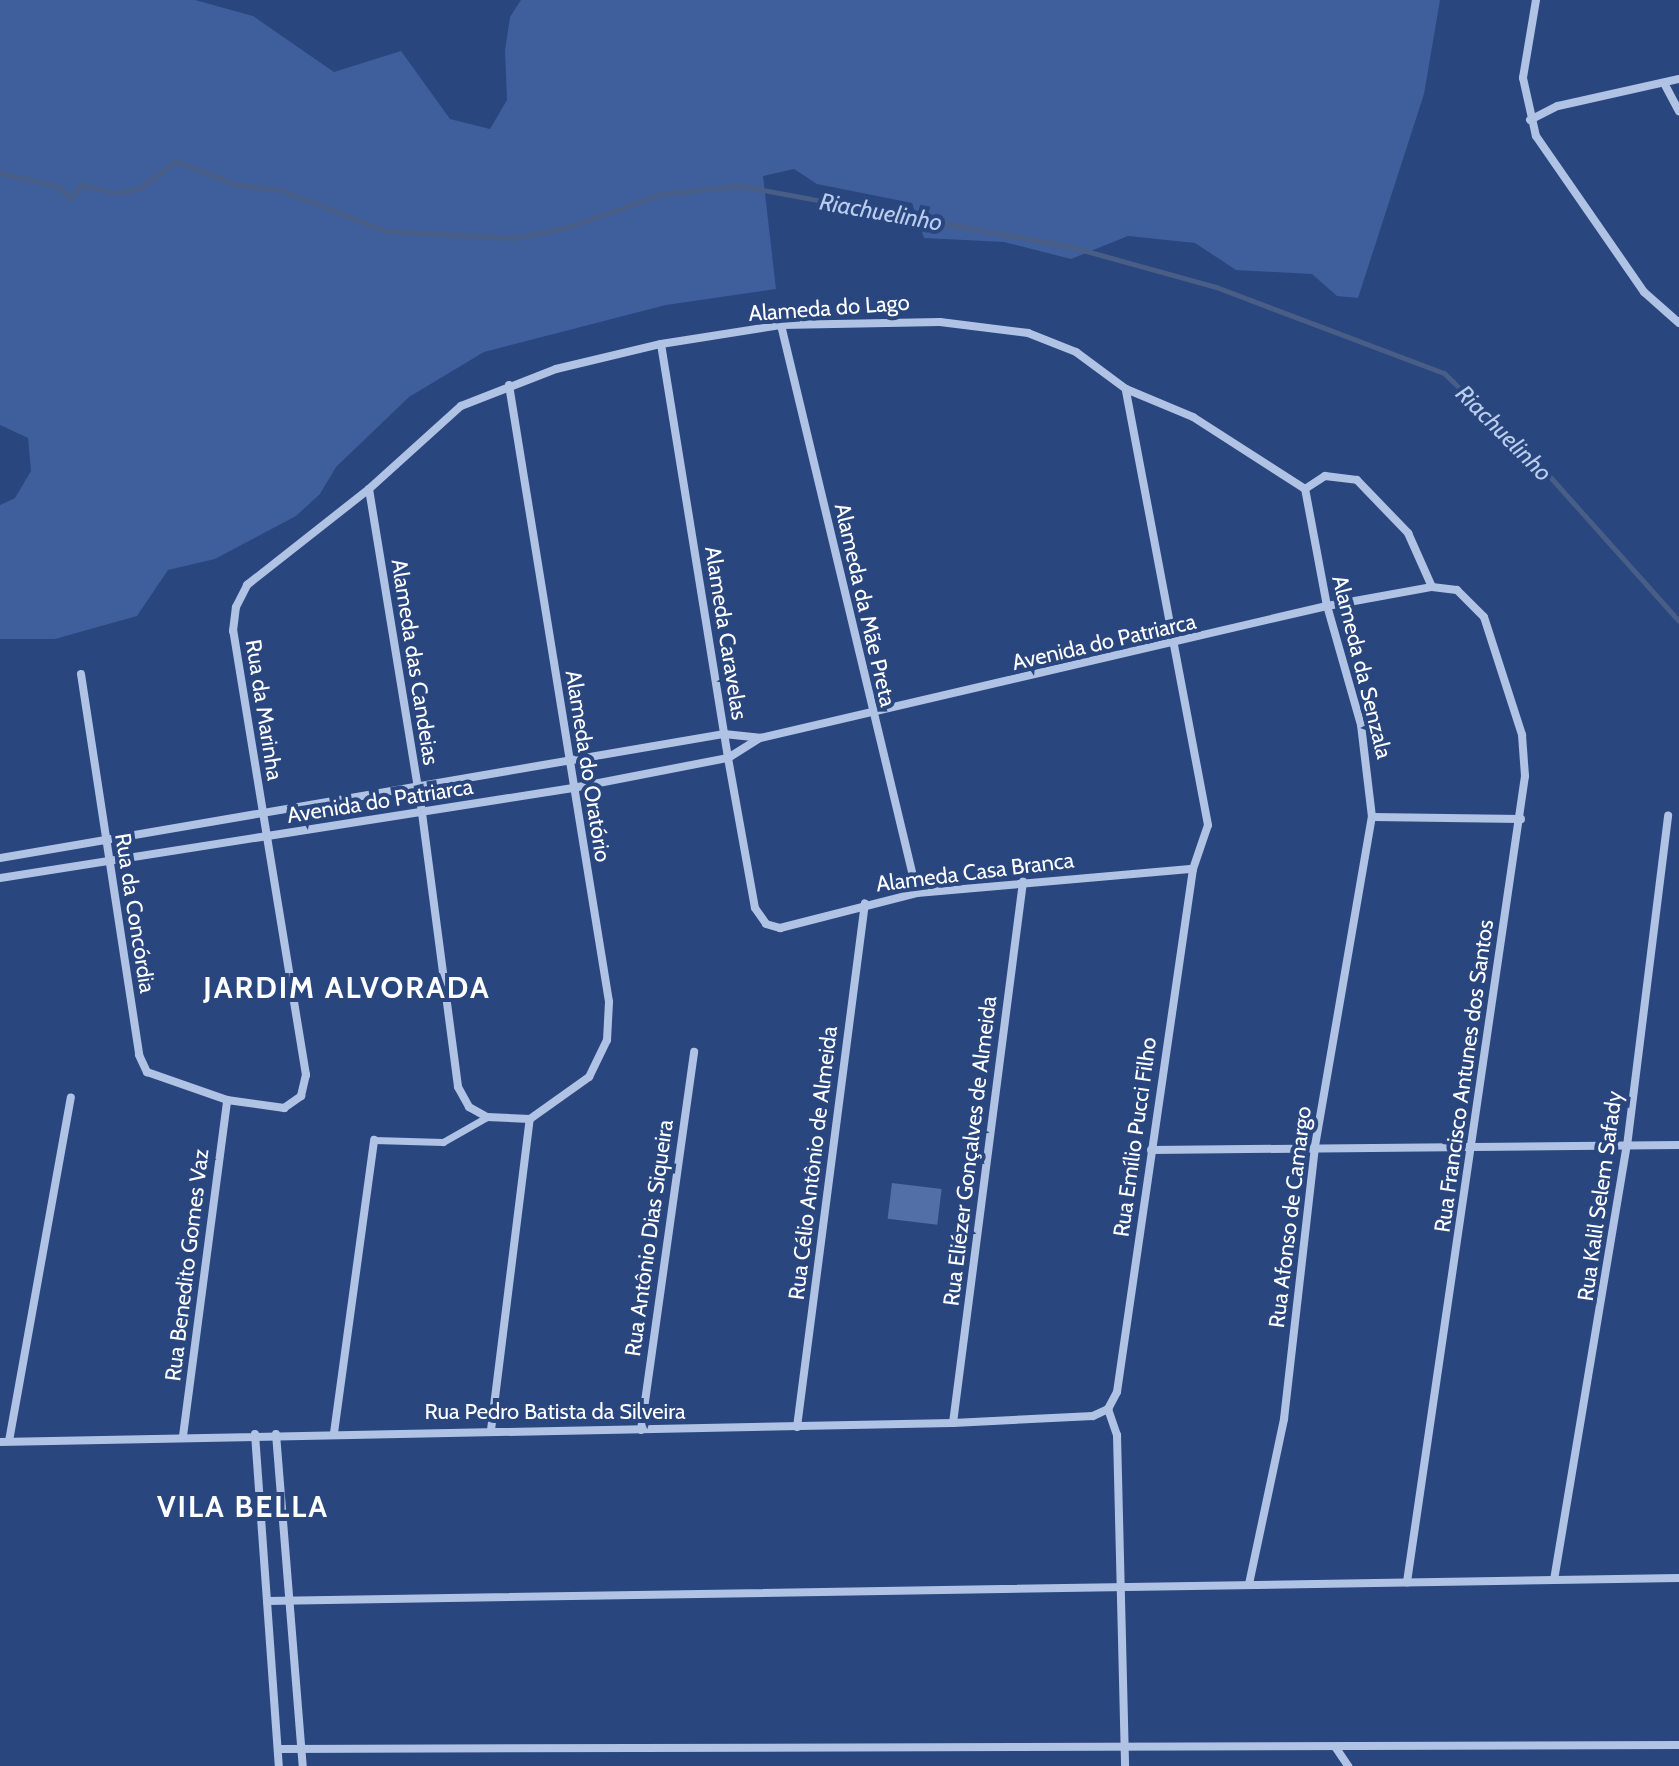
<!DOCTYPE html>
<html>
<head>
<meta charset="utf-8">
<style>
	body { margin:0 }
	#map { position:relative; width:1679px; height:1766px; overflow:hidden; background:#29467f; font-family:Cabin,sans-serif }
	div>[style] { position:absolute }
	.green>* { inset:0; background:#3e5e9c }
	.stream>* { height:5px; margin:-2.5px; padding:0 2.5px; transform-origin:2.5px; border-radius:2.5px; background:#495e87 }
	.building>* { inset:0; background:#526fa8; transform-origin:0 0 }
	.pedestrian>* { height:7px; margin:-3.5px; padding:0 3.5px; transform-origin:3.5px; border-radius:3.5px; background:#b0c3e5 }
	.minor>* { height:8px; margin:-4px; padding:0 4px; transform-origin:4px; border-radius:4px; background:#b0c3e5 }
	span { translate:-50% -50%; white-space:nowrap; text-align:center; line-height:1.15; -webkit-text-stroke:8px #29467f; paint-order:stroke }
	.street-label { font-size:22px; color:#fff }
	.water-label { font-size:24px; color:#bbcded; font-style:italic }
	.district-label { font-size:30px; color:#fff; font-weight:700; letter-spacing:2px }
</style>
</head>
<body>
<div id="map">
	<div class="green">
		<div style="clip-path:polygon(0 0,195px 0,253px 16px,334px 72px,401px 51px,450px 119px,490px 129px,507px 100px,505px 50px,510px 17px,521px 0,1440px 0,1424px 94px,1358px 298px,1337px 296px,1312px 274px,1236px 270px,1195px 243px,1128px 236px,1071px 259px,1004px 242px,924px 238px,912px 203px,817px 184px,794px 169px,763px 176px,776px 289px,666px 305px,484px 352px,409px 397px,336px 467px,320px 494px,296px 516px,215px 559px,168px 570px,137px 616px,55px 639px,0 639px,0 505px,15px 498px,31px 471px,28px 438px,0 425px)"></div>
	</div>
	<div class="stream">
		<div style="left:0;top:173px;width:57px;rotate:13.1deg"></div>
		<div style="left:56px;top:186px;width:19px;rotate:39deg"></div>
		<div style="left:71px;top:198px;width:16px;rotate:-52deg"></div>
		<div style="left:81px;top:185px;width:36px;rotate:13deg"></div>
		<div style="left:116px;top:193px;width:23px;rotate:-10deg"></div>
		<div style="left:139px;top:189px;width:46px;rotate:-37.1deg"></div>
		<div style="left:176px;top:161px;width:66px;rotate:21.5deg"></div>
		<div style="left:237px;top:185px;width:44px;rotate:6.5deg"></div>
		<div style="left:281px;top:190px;width:112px;rotate:21.5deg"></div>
		<div style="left:385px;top:231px;width:129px;rotate:3.1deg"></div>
		<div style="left:514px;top:238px;width:55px;rotate:-11.5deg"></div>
		<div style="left:568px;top:227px;width:100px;rotate:-19.3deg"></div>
		<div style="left:662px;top:194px;width:79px;rotate:-5.8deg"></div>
		<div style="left:741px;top:186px;width:332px;rotate:10.4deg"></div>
		<div style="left:1068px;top:246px;width:154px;rotate:15.5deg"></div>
		<div style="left:1216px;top:287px;width:244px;rotate:20.7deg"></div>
		<div style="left:1444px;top:373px;width:138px;rotate:44.1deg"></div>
		<div style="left:1543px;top:469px;width:204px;rotate:48.2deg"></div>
	</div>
	<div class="building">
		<div style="left:892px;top:1183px;width:50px;height:36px;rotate:7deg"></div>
	</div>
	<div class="pedestrian">
		<div style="left:374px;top:1140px;width:69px;rotate:1.7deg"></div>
		<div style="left:443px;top:1142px;width:51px;rotate:-29.6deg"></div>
	</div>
	<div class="minor">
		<div style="left:1536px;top:0;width:79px;rotate:99.5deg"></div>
		<div style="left:1523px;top:78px;width:59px;rotate:77.4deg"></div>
		<div style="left:1536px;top:136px;width:190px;rotate:55.3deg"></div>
		<div style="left:1644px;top:292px;width:47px;rotate:41.5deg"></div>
		<div style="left:1664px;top:83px;width:32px;rotate:62deg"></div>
		<div style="left:1530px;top:120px;width:31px;rotate:-27deg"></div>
		<div style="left:1558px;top:106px;width:124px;rotate:-12.6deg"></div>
		<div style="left:781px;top:325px;width:584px;rotate:76.53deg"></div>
		<div style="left:661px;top:344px;width:419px;rotate:80.8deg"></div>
		<div style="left:728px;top:758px;width:152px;rotate:79.8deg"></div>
		<div style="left:755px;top:908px;width:19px;rotate:55deg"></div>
		<div style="left:766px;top:924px;width:15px;rotate:16deg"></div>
		<div style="left:780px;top:928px;width:141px;rotate:-14.3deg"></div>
		<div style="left:917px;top:893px;width:277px;rotate:-5deg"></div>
		<div style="left:509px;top:385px;width:625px;rotate:80.79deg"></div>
		<div style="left:609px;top:1002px;width:38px;rotate:93deg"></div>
		<div style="left:607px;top:1040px;width:41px;rotate:115.9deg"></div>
		<div style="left:589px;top:1077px;width:72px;rotate:144.6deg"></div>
		<div style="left:369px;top:489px;width:328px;rotate:80.7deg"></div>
		<div style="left:422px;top:813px;width:276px;rotate:82.5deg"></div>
		<div style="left:458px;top:1087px;width:23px;rotate:61deg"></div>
		<div style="left:469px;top:1107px;width:21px;rotate:29deg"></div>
		<div style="left:487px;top:1117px;width:43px;rotate:2.7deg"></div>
		<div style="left:1305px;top:489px;width:24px;rotate:-33deg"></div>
		<div style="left:1325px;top:476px;width:32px;rotate:7deg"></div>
		<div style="left:1357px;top:480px;width:74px;rotate:46.1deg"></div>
		<div style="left:1408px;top:533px;width:59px;rotate:66deg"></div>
		<div style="left:81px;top:674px;width:385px;rotate:81.3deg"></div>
		<div style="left:139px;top:1055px;width:19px;rotate:65deg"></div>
		<div style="left:147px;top:1072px;width:85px;rotate:19.3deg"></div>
		<div style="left:227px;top:1100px;width:58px;rotate:8deg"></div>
		<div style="left:284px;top:1108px;width:21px;rotate:-35deg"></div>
		<div style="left:301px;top:1096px;width:22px;rotate:-77deg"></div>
		<div style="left:306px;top:1075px;width:450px;rotate:-99.3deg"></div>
		<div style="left:233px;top:631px;width:24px;rotate:-83deg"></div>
		<div style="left:236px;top:607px;width:25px;rotate:-63deg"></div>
		<div style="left:247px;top:585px;width:155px;rotate:-38.2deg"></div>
		<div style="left:369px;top:489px;width:124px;rotate:-42.1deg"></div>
		<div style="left:461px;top:406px;width:102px;rotate:-21.3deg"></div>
		<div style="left:556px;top:369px;width:108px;rotate:-13.4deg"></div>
		<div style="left:661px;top:344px;width:121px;rotate:-9deg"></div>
		<div style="left:781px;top:325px;width:159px;rotate:-1.1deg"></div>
		<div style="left:940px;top:322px;width:89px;rotate:7.1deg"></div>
		<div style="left:1028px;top:333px;width:52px;rotate:21.6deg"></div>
		<div style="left:1076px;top:352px;width:62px;rotate:36.5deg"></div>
		<div style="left:1126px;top:389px;width:73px;rotate:22.7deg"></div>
		<div style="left:1193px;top:417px;width:133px;rotate:32.7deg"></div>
		<div style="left:1372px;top:817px;width:149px;rotate:0.8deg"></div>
		<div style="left:0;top:858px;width:735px;rotate:-9.72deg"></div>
		<div style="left:724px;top:734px;width:36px;rotate:6deg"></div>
		<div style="left:760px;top:738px;width:582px;rotate:-13.11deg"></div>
		<div style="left:1327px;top:606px;width:107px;rotate:-10.3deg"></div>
		<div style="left:1432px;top:587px;width:25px;rotate:7deg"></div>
		<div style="left:1457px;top:590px;width:38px;rotate:45deg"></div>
		<div style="left:1484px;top:617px;width:124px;rotate:72.1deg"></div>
		<div style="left:1522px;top:735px;width:41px;rotate:85.8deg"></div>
		<div style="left:1525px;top:776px;width:815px;rotate:98.33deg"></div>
		<div style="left:0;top:878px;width:580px;rotate:-8.93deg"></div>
		<div style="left:573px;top:788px;width:158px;rotate:-11deg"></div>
		<div style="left:728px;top:758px;width:36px;rotate:-32deg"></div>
		<div style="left:1151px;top:1150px;width:528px;rotate:-0.54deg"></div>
		<div style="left:1108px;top:1409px;width:19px;rotate:-62deg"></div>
		<div style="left:1117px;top:1392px;width:528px;rotate:-81.73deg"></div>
		<div style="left:1193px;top:869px;width:46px;rotate:-71.2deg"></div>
		<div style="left:1208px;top:825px;width:444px;rotate:-100.7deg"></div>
		<div style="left:1108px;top:1409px;width:28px;rotate:71deg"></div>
		<div style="left:1117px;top:1435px;width:331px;rotate:88.6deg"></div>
		<div style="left:953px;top:1423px;width:546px;rotate:-82.63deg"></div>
		<div style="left:797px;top:1427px;width:528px;rotate:-82.61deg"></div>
		<div style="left:491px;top:1430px;width:313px;rotate:-82.9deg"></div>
		<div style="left:641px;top:1430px;width:382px;rotate:-82deg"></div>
		<div style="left:334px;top:1433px;width:296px;rotate:-82.2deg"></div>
		<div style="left:255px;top:1434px;width:333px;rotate:85.9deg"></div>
		<div style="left:276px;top:1434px;width:333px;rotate:85.4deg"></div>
		<div style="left:183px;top:1436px;width:339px;rotate:-82.5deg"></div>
		<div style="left:9px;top:1441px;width:349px;rotate:-79.8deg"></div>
		<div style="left:0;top:1442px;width:953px;rotate:-1.14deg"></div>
		<div style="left:953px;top:1423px;width:140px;rotate:-2.9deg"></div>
		<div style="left:1093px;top:1416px;width:17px;rotate:-25deg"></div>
		<div style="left:1554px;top:1580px;width:440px;rotate:-80.5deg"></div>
		<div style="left:1627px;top:1146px;width:333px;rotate:-82.9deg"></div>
		<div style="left:1249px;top:1584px;width:169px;rotate:-78deg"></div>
		<div style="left:1284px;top:1419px;width:275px;rotate:-83.5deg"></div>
		<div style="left:1315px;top:1146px;width:334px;rotate:-80.2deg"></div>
		<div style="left:1372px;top:817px;width:93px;rotate:-96.8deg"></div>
		<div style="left:1361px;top:725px;width:124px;rotate:-105.9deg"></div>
		<div style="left:1327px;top:606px;width:119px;rotate:-100.6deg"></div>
		<div style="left:267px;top:1601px;width:1412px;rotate:-0.93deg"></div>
		<div style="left:1336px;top:1748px;width:22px;rotate:56deg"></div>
		<div style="left:278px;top:1749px;width:1401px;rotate:-0.16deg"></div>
	</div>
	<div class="street-label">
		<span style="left:829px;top:308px;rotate:-4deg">Alameda do Lago</span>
		<span style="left:865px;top:605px;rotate:77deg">Alameda da Mãe Preta</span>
		<span style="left:726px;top:633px;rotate:81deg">Alameda Caravelas</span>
		<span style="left:1104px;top:642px;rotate:-13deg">Avenida do Patriarca</span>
		<span style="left:415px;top:662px;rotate:81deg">Alameda das Candeias</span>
		<span style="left:1362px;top:667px;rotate:76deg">Alameda da Senzala</span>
		<span style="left:264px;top:710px;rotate:81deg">Rua da Marinha</span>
		<span style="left:588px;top:766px;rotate:81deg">Alameda do Oratório</span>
		<span style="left:380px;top:801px;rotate:-9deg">Avenida do Patriarca</span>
		<span style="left:975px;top:872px;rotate:-7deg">Alameda Casa Branca</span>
		<span style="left:135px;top:913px;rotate:81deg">Rua da Concórdia</span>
		<span style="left:1464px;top:1076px;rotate:-82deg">Rua Francisco Antunes dos Santos</span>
		<span style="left:1135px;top:1137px;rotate:-82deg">Rua Emílio Pucci Filho</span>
		<span style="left:970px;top:1151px;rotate:-83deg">Rua Eliézer Gonçalves de Almeida</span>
		<span style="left:813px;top:1163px;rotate:-83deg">Rua Célio Antônio de Almeida</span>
		<span style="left:1600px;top:1196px;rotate:-82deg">Rua Kalil Selem Safady</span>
		<span style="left:1290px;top:1217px;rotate:-83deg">Rua Afonso de Camargo</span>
		<span style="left:649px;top:1238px;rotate:-82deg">Rua Antônio Dias Siqueira</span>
		<span style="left:187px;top:1265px;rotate:-83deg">Rua Benedito Gomes Vaz</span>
		<span style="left:555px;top:1412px">Rua Pedro Batista da Silveira</span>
	</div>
	<div class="water-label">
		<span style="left:881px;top:212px;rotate:10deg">Riachuelinho</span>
		<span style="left:1504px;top:433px;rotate:45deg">Riachuelinho</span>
	</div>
	<div class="district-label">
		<span style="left:347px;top:988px">JARDIM ALVORADA</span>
		<span style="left:243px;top:1507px">VILA BELLA</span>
	</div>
</div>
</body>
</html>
